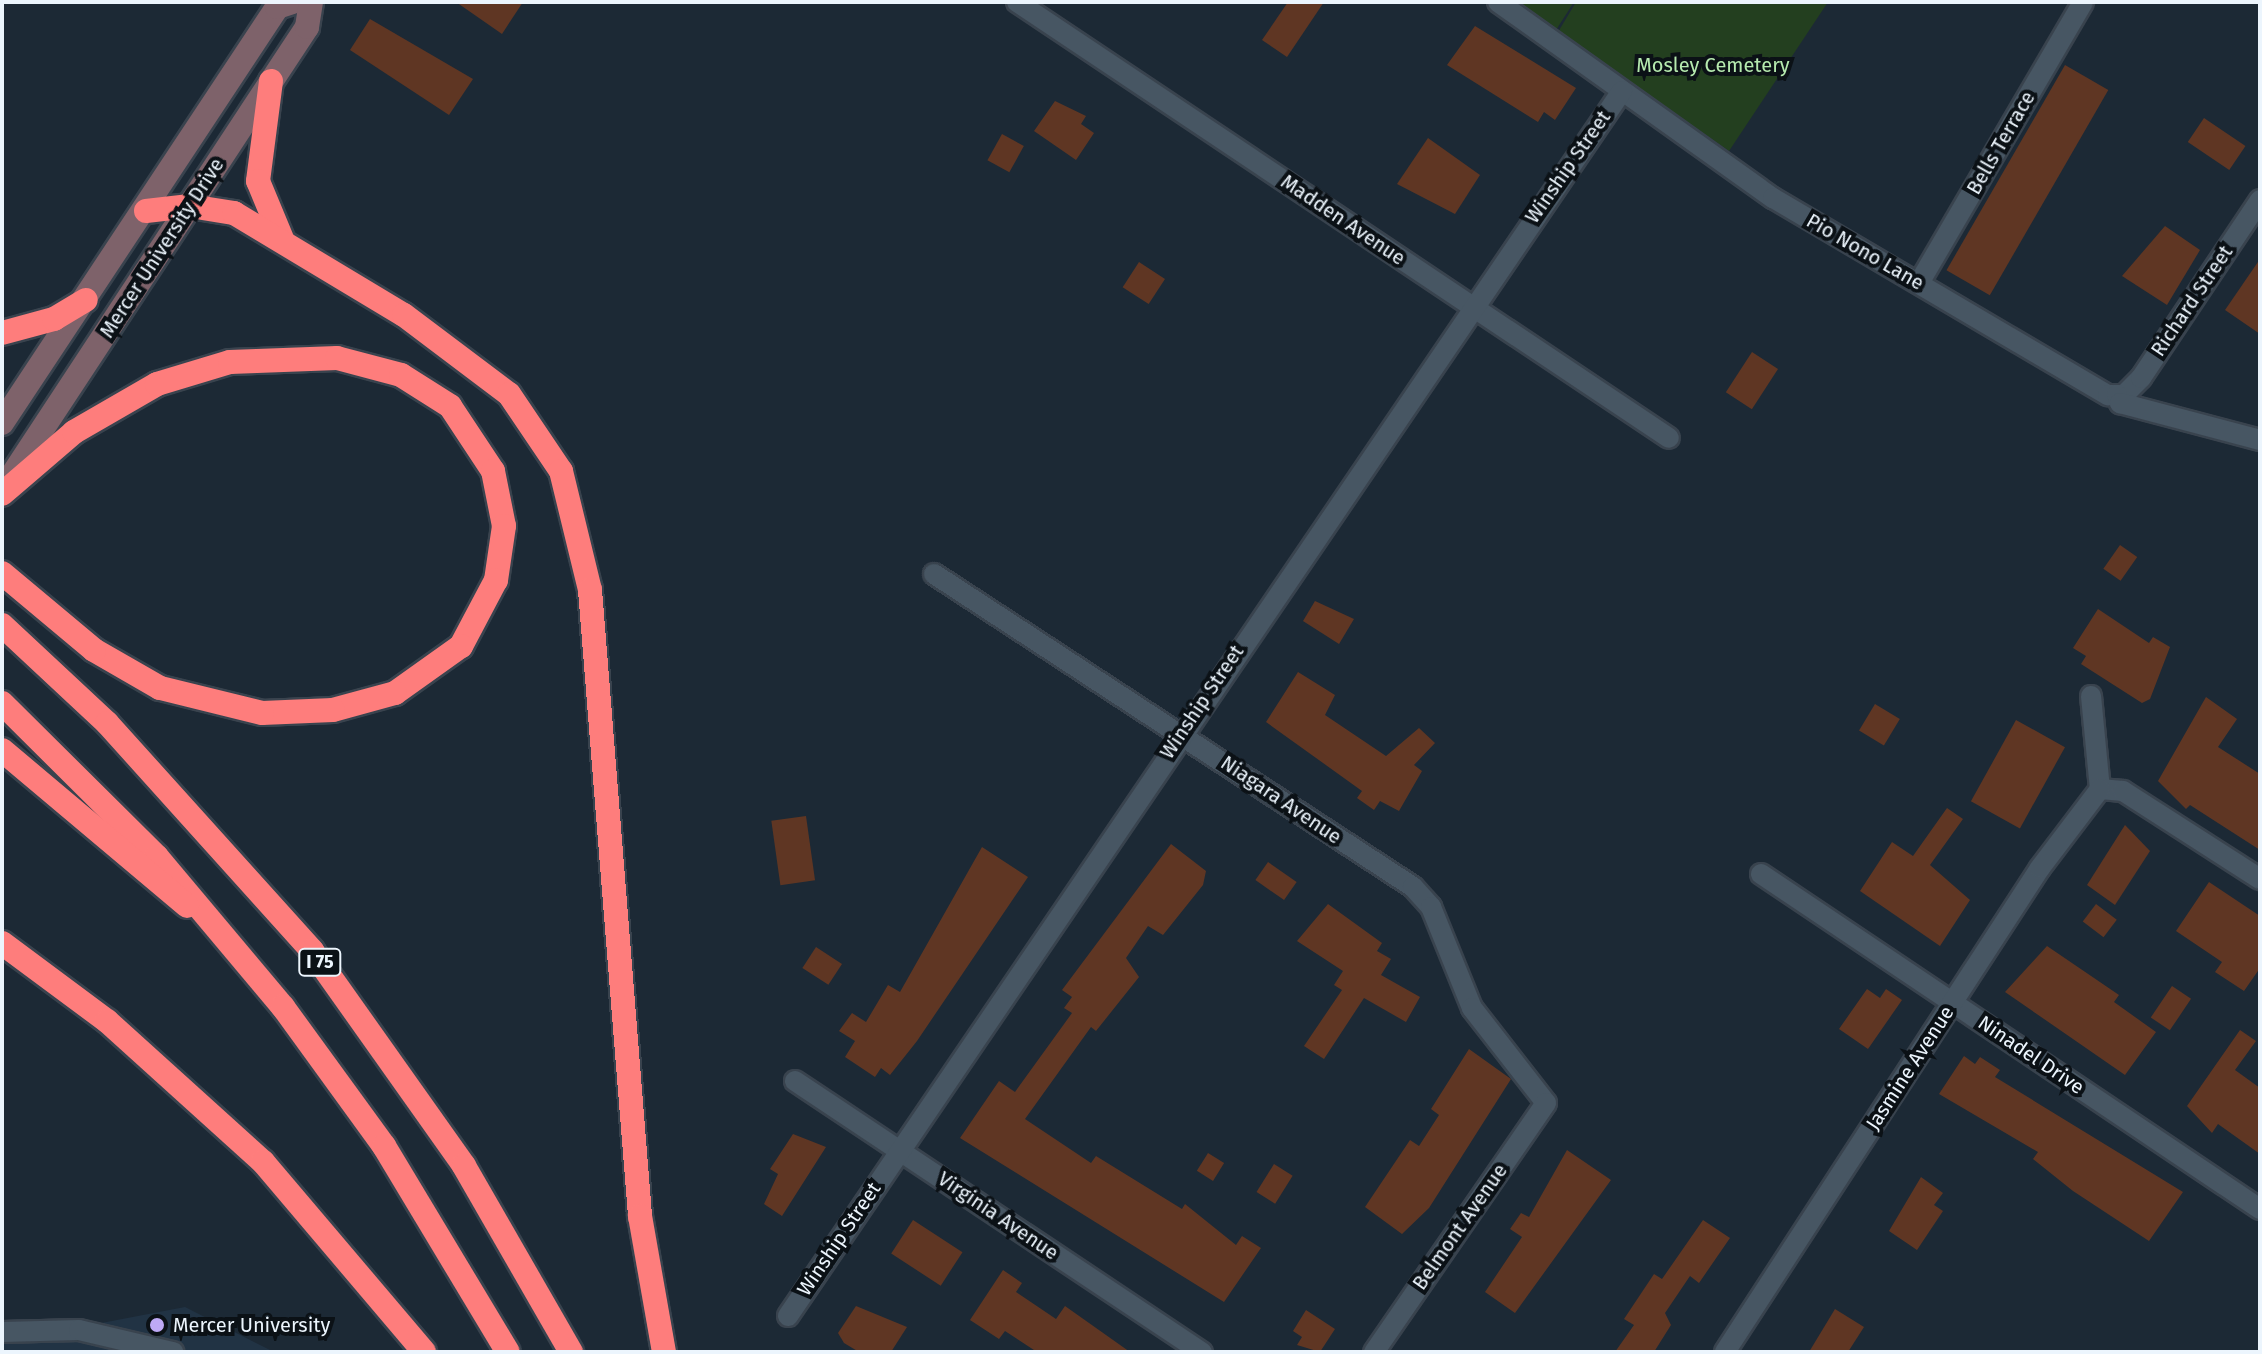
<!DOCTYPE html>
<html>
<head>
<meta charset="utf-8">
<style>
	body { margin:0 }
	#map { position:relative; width:2262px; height:1354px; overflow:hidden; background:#1c2935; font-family:"Fira Sans",sans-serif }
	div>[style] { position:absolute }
	.built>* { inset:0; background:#213344 }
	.green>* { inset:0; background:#233f1f }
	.building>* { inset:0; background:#5f3623; transform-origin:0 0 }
	.roads { filter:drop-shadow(2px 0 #39434e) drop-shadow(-2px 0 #39434e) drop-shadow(0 2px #39434e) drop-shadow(0 -2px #39434e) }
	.street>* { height:20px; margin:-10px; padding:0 10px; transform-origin:10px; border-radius:10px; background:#475663 }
	.secondary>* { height:24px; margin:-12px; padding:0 12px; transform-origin:12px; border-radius:12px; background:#7e626a }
	.highway>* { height:24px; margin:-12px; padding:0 12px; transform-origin:12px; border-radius:12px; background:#fe7d7c }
	.dots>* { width:22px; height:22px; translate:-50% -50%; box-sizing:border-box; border:4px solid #0b1116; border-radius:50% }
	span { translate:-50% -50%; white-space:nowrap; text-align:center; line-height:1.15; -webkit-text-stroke:8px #0b1116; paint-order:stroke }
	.shield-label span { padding:2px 6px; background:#0b1116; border:2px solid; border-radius:6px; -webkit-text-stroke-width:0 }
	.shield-label { font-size:18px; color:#ecf5fd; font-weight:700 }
	.park-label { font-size:20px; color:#b6eaaf }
	.street-label { font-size:20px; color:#ecf5fd }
	.poi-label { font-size:20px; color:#ecf5fd }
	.left { translate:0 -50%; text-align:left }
	.frame { position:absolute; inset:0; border:4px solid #ecf5fd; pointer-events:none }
</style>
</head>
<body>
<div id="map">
	<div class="built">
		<div style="clip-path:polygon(185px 1307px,274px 1352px,2px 1352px,2px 1342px)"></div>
	</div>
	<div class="green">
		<div style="clip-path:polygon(1517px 2px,1574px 2px,1556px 30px)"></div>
		<div style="clip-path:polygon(1576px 2px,1828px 2px,1729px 151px,1558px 32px)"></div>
	</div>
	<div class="building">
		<div style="clip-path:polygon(456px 2px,523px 2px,502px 34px)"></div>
		<div style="clip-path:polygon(1288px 2px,1324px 2px,1287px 57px,1262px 40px)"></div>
		<div style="clip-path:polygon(370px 19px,473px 79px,449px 115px,350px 50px)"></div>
		<div style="clip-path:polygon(1475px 26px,1576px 88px,1555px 120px,1544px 112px,1538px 122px,1447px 65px)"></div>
		<div style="left:2065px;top:65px;width:50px;height:237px;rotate:30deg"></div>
		<div style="clip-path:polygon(1055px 101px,1086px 116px,1081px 124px,1094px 133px,1076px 160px,1034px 131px)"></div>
		<div style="left:2204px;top:118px;width:50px;height:29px;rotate:34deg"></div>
		<div style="left:1002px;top:134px;width:25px;height:30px;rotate:29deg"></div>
		<div style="clip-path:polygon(1428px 138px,1480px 175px,1455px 214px,1397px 184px)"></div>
		<div style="clip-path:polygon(2165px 226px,2200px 250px,2167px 305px,2122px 276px)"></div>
		<div style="clip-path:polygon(2260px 259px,2260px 334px,2225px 310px)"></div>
		<div style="left:1139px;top:262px;width:31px;height:30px;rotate:33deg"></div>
		<div style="left:1752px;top:352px;width:31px;height:48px;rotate:33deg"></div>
		<div style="left:2120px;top:545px;width:21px;height:29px;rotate:35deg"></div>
		<div style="clip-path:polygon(1315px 601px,1354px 619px,1339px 644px,1303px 621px)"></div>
		<div style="clip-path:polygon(2098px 609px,2149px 643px,2153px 637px,2170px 647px,2150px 699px,2142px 703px,2081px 664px,2086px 656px,2073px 648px)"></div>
		<div style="clip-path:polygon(1298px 672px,1335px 695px,1325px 715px,1386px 756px,1419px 728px,1435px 743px,1414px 765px,1422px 771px,1399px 811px,1380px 801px,1374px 810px,1357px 798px,1362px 791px,1266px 722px)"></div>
		<div style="clip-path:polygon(2206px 697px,2237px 719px,2218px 747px,2260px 774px,2260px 850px,2190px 805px,2186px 809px,2158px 781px)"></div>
		<div style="left:1875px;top:704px;width:29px;height:31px;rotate:31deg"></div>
		<div style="left:2016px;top:720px;width:56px;height:93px;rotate:29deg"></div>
		<div style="clip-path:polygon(1947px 808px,1963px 819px,1930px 865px,1970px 900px,1940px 946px,1860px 891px,1892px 842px,1913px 856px)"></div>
		<div style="left:806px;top:816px;width:65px;height:35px;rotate:82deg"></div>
		<div style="clip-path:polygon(2125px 825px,2150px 851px,2115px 905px,2087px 885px)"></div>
		<div style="clip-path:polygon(1171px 844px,1206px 871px,1203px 885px,1163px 935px,1148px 926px,1126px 958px,1139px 977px,1096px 1031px,1091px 1027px,1025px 1119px,1091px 1163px,1096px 1156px,1182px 1209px,1185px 1204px,1236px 1245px,1242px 1236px,1261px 1248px,1224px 1302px,960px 1138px,999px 1081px,1015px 1092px,1072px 1013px,1064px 1008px,1072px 997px,1062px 990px)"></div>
		<div style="clip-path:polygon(982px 847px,1028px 877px,917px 1041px,890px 1075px,881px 1068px,875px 1077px,845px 1057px,855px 1041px,839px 1031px,852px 1013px,866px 1022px,888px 985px,900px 992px)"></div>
		<div style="left:1268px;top:862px;width:35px;height:22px;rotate:35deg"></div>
		<div style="clip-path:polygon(2209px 882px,2260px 916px,2260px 968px,2244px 991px,2215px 972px,2222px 962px,2176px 931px)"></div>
		<div style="clip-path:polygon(1328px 904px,1382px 943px,1377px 951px,1391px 959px,1381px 975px,1420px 997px,1406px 1022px,1364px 998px,1324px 1059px,1304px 1046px,1342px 990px,1334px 985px,1343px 971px,1297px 941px)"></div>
		<div style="left:2096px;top:904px;width:26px;height:22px;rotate:37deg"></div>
		<div style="clip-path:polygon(2047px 946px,2119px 995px,2114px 1002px,2156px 1032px,2125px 1075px,2005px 992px)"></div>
		<div style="left:816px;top:947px;width:31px;height:25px;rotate:33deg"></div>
		<div style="left:2172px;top:986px;width:23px;height:38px;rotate:34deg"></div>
		<div style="clip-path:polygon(1867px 989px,1880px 998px,1886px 989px,1902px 1000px,1868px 1049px,1839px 1029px)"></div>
		<div style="clip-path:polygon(2240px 1030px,2256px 1041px,2235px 1070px,2260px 1088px,2260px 1154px,2218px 1124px,2212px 1133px,2187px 1106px)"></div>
		<div style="clip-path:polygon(1469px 1049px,1511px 1079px,1429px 1208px,1402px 1234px,1365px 1207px,1410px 1140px,1419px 1146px,1439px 1115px,1431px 1109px)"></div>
		<div style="clip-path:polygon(1964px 1056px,1975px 1064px,1980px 1057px,2000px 1070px,1995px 1077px,2183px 1192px,2149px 1241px,2073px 1191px,2033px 1159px,2038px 1152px,1939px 1094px)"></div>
		<div style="clip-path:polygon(793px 1134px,826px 1147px,782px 1216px,764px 1204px,778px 1174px,770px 1169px)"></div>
		<div style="clip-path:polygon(1567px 1150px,1611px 1180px,1515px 1313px,1485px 1292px,1522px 1237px,1510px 1229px,1521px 1213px,1529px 1217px)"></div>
		<div style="left:1208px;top:1153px;width:19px;height:21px;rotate:32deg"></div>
		<div style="left:1274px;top:1164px;width:22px;height:33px;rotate:32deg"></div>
		<div style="clip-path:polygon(1921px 1177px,1943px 1193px,1934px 1205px,1943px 1211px,1917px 1250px,1889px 1231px)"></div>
		<div style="left:913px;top:1220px;width:59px;height:40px;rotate:33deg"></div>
		<div style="clip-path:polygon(1703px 1220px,1730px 1238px,1699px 1283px,1690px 1276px,1665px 1313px,1671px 1325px,1654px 1352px,1615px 1352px,1634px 1325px,1624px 1319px,1654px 1274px,1662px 1279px)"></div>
		<div style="clip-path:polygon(1003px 1270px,1022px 1283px,1016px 1292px,1056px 1319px,1065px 1306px,1130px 1352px,1037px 1352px,1005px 1331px,999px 1339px,970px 1320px)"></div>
		<div style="clip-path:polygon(856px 1306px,907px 1327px,891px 1352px,859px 1352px,844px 1343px,838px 1333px)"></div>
		<div style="clip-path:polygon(1835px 1309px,1864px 1327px,1848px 1352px,1809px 1352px)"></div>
		<div style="clip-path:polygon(1306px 1310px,1335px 1329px,1320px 1352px,1297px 1345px,1302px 1337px,1293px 1331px)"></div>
	</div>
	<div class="roads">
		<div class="street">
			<div style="left:1017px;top:2px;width:784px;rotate:33.77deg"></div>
			<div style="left:1498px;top:2px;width:338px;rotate:35.5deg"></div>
			<div style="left:1773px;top:198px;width:389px;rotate:30.5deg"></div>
			<div style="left:2108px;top:395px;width:16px"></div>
			<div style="left:2124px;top:395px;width:24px;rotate:-45deg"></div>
			<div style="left:2141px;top:378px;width:214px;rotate:-56.2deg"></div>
			<div style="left:1919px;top:283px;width:325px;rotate:-59.7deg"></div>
			<div style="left:2117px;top:395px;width:9px;rotate:69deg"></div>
			<div style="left:2120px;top:403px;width:145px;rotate:14.8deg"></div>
			<div style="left:934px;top:574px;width:572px;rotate:33.16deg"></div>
			<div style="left:1413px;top:887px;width:27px;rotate:48deg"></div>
			<div style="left:1431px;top:907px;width:109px;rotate:67.9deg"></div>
			<div style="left:1472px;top:1008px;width:120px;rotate:52.1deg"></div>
			<div style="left:1546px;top:1103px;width:303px;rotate:124.6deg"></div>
			<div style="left:2091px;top:696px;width:93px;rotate:84.5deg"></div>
			<div style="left:2100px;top:789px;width:23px;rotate:5deg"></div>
			<div style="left:2123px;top:791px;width:163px;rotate:32.7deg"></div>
			<div style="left:1761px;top:874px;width:601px;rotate:33.88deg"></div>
			<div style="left:795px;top:1081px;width:489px;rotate:33.7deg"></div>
			<div style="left:788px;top:1316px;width:1482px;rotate:-55.75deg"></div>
			<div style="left:2px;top:1332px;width:77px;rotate:-1.5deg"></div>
			<div style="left:79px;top:1330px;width:97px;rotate:13.2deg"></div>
			<div style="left:1725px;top:1352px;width:577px;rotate:-56.94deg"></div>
			<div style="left:2040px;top:868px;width:99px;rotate:-52.8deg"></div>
		</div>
		<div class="secondary">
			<div style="left:2px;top:423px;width:499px;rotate:-56.5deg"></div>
			<div style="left:277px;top:7px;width:16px;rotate:-18deg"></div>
			<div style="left:3px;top:489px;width:553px;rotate:-56.65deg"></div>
			<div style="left:307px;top:27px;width:25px;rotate:-81deg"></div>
		</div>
		<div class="highway">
			<div style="left:271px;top:81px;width:101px;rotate:97.4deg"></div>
			<div style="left:258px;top:181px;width:63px;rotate:67.5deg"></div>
			<div style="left:146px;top:211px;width:44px;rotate:-6.5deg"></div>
			<div style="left:190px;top:206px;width:45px;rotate:9deg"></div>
			<div style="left:234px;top:213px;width:198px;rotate:31deg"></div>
			<div style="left:404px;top:315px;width:131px;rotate:37deg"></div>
			<div style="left:509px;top:394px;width:93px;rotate:56deg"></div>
			<div style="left:561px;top:471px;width:122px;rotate:76.3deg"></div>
			<div style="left:590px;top:590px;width:628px;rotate:85.43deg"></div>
			<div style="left:640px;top:1216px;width:138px;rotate:80deg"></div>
			<div style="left:2px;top:333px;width:54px;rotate:-15.1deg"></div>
			<div style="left:54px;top:319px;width:37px;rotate:-31deg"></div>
			<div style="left:2px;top:494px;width:95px;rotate:-40.7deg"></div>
			<div style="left:74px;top:432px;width:96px;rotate:-30deg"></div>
			<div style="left:157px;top:384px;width:76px;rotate:-16.8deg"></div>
			<div style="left:230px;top:362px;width:107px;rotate:-2.1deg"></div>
			<div style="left:337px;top:358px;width:66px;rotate:14.9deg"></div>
			<div style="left:401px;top:375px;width:58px;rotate:32.3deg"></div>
			<div style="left:450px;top:406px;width:78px;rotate:56.5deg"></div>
			<div style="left:493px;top:471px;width:56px;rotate:78.7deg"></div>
			<div style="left:504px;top:526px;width:55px;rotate:98.4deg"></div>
			<div style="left:496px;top:580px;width:75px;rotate:117.9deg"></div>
			<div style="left:461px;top:646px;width:81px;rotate:144.5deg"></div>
			<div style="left:395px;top:693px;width:64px;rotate:164.7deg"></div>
			<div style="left:333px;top:710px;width:71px;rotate:177.6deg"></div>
			<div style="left:262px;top:713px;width:105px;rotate:-166.2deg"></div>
			<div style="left:160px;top:688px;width:76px;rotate:-150.1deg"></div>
			<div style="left:94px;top:650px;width:120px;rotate:-140.1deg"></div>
			<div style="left:2px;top:625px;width:144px;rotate:43deg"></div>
			<div style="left:107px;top:723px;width:307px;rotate:48deg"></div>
			<div style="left:312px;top:951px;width:263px;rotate:54.7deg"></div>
			<div style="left:464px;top:1166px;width:215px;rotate:60.1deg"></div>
			<div style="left:2px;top:703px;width:218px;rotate:44.8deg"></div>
			<div style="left:157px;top:857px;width:196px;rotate:50deg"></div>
			<div style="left:283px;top:1007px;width:172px;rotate:54deg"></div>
			<div style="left:384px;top:1146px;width:240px;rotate:59deg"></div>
			<div style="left:2px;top:750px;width:242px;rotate:40.1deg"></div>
			<div style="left:2px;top:943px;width:131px;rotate:36.6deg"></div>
			<div style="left:107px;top:1021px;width:210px;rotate:42.1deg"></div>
			<div style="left:263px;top:1162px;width:249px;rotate:49.7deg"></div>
		</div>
	</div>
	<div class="dots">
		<div style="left:157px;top:1325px;background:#bea9f5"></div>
	</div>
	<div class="shield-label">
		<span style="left:320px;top:962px">I 75</span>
	</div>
	<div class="park-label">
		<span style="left:1713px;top:65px">Mosley Cemetery</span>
	</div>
	<div class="street-label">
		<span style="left:2001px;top:143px;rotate:-60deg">Bells Terrace</span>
		<span style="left:1568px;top:167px;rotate:-55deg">Winship Street</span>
		<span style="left:1343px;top:220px;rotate:34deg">Madden Avenue</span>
		<span style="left:162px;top:248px;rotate:-57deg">Mercer University Drive</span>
		<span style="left:1865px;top:252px;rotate:30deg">Pio Nono Lane</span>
		<span style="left:2192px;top:301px;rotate:-56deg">Richard Street</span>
		<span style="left:1202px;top:702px;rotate:-56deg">Winship Street</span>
		<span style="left:1281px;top:800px;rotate:34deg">Niagara Avenue</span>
		<span style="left:2031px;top:1055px;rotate:34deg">Ninadel Drive</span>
		<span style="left:1910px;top:1068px;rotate:-57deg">Jasmine Avenue</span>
		<span style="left:998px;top:1216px;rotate:34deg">Virginia Avenue</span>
		<span style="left:1460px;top:1227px;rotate:-55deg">Belmont Avenue</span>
		<span style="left:839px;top:1239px;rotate:-56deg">Winship Street</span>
	</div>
	<div class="poi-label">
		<span class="left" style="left:173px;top:1325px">Mercer University</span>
	</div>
	<div class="frame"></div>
</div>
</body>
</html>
